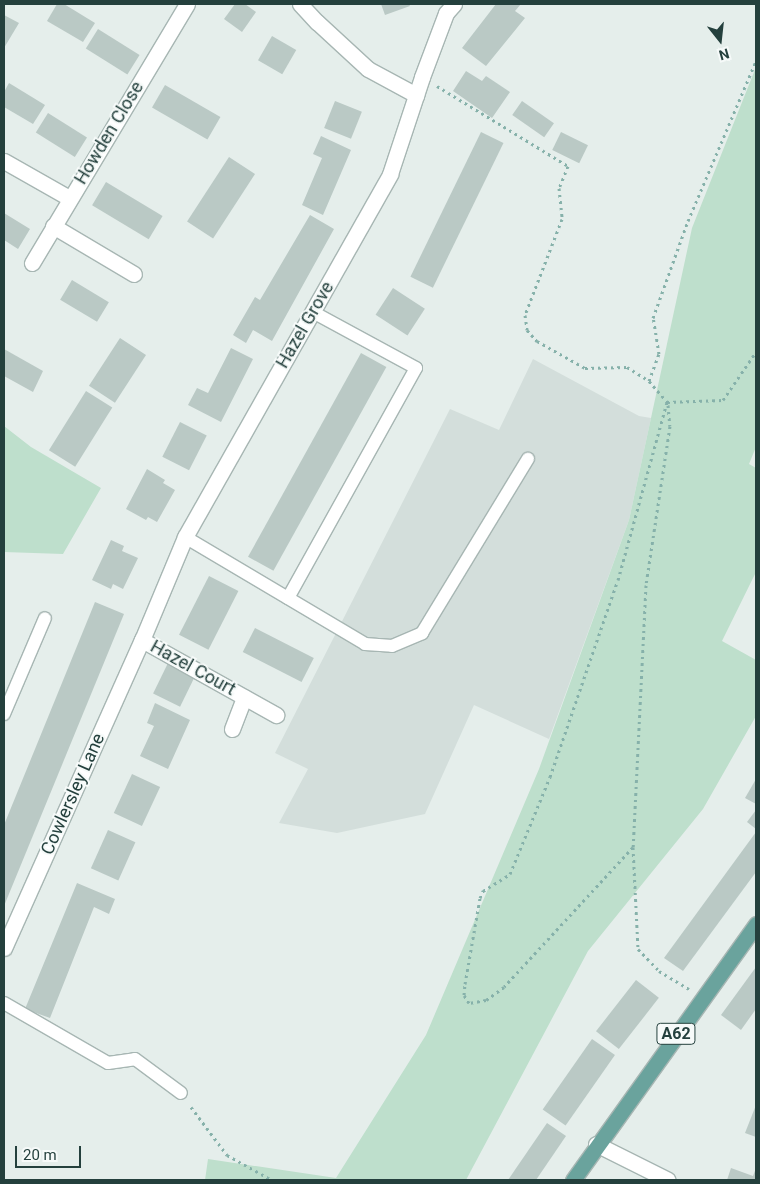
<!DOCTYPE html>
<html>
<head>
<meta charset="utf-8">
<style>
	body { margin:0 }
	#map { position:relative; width:760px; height:1184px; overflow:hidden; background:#e5eeeb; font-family:Roboto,sans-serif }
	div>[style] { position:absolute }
	.built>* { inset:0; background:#d3dedb }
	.green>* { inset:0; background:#bedfcc }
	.building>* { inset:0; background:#bac9c5; transform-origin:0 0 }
	.path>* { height:3px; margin-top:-1.5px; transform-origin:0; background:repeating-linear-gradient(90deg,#86b1aa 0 2.5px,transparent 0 6.5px) }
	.roads { filter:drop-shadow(1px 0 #a7b6b3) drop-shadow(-1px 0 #a7b6b3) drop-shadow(0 1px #a7b6b3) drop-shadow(0 -1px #a7b6b3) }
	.lane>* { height:12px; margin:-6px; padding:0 6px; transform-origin:6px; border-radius:6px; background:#fff }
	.street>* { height:15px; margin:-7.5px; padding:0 7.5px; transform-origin:7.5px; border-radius:7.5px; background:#fff }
	.secondary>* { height:15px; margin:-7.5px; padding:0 7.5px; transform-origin:7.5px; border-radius:7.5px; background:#fff }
	.primary>* { height:15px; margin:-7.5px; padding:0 7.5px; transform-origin:7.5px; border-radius:7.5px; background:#6aa39d }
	span { translate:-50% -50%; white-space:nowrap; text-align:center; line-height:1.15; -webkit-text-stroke:4px #f6faf9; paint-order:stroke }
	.shield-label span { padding:1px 4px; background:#f6faf9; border:1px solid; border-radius:4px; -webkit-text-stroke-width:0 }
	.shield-label { font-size:16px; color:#24403d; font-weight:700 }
	.street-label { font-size:18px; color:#24403d }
	.frame { position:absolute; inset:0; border:5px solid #24403d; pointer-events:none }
	.north { position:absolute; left:695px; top:15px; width:50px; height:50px; -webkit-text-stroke:4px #f6faf9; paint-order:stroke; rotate:164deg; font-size:14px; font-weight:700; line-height:20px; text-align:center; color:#24403d }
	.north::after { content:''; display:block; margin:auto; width:18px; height:22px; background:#24403d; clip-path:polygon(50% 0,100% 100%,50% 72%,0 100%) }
	.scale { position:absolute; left:15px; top:1146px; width:66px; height:22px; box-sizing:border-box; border:2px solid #24403d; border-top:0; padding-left:6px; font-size:15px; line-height:18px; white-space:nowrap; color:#24403d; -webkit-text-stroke:4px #f6faf9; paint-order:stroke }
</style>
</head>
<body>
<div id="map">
	<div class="built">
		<div style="clip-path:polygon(533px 359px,639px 416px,651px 418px,629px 520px,549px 739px,474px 705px,425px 814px,337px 833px,279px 823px,308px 769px,275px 753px,450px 409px,499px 430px)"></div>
	</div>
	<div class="green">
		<div style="clip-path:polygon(756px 67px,756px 447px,749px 464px,756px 468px,756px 572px,722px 641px,756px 660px,756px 716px,703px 809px,588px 951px,466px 1180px,205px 1180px,208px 1159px,336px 1178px,426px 1035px,539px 769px,629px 520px,692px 228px)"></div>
		<div style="clip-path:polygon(4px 426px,31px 447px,101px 488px,63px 554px,4px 552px)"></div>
	</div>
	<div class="building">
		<div style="clip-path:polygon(57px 4px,64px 4px,95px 23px,83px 42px,47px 21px)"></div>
		<div style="clip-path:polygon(235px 4px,245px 4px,256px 12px,242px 32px,224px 19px)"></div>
		<div style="clip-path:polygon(381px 4px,409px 4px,410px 6px,385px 15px)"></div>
		<div style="clip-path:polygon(496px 4px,521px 4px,515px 11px,525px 18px,486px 66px,462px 48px)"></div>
		<div style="clip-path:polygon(4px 15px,19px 23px,4px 48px)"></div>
		<div style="left:98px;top:29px;width:49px;height:23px;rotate:32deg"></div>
		<div style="left:272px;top:36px;width:28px;height:28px;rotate:30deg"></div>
		<div style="clip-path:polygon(466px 71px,482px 81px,486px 76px,510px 92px,492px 118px,453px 91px)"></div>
		<div style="clip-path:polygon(9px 83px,45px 105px,33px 124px,4px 107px,4px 92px)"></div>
		<div style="left:165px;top:85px;width:64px;height:26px;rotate:30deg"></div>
		<div style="left:335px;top:101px;width:29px;height:29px;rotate:22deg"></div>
		<div style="left:522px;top:101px;width:39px;height:17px;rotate:35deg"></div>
		<div style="left:48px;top:113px;width:46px;height:23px;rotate:32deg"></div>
		<div style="left:481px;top:132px;width:25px;height:161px;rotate:26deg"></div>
		<div style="left:561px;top:132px;width:30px;height:20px;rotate:26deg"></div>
		<div style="clip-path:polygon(321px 136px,351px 150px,323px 215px,302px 205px,322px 158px,313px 154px)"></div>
		<div style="left:229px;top:157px;width:31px;height:77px;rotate:33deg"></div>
		<div style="left:106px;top:182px;width:66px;height:27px;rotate:31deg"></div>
		<div style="clip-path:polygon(4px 213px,30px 229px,18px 249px,4px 240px)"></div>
		<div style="clip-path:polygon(310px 215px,334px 229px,272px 341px,253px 330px,246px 343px,233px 335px,255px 297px,260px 300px)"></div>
		<div style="left:72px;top:280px;width:43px;height:23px;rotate:31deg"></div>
		<div style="left:393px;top:288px;width:38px;height:32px;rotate:33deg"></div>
		<div style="left:120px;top:338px;width:31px;height:57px;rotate:33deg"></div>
		<div style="clip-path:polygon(231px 348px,253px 359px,221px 422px,188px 405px,197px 388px,208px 393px)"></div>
		<div style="clip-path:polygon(4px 349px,43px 371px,33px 392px,4px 376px)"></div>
		<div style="left:361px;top:353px;width:29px;height:233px;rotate:29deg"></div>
		<div style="left:86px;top:391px;width:31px;height:70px;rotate:32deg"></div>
		<div style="left:180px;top:422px;width:30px;height:39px;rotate:27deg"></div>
		<div style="clip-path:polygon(147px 469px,165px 480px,163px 483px,175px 490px,157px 522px,148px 517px,146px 520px,126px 509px)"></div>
		<div style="clip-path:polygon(111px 540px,124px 546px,122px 551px,138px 558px,123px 589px,113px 584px,111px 589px,92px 580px)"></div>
		<div style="left:209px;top:576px;width:33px;height:66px;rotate:27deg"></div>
		<div style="clip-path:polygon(95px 602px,124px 614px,4px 906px,4px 825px)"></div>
		<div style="left:255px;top:628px;width:66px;height:27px;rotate:27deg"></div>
		<div style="left:168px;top:663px;width:30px;height:34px;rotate:26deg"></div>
		<div style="clip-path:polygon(155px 703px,190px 720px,168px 769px,140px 756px,154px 726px,147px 723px)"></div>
		<div style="left:132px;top:774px;width:31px;height:43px;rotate:25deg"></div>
		<div style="clip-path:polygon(756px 779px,756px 804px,745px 798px)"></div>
		<div style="clip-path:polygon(756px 810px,756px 829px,747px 822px)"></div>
		<div style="left:108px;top:830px;width:30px;height:42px;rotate:24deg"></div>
		<div style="clip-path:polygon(756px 832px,756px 872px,683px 971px,664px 958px)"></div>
		<div style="clip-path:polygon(77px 883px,115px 899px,109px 914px,94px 907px,50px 1018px,25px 1009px)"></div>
		<div style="clip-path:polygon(756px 967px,756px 1009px,741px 1030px,721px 1015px)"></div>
		<div style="left:636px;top:980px;width:29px;height:65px;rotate:38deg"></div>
		<div style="left:592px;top:1039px;width:28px;height:86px;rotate:35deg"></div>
		<div style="clip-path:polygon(756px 1105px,756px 1137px,745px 1133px)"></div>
		<div style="clip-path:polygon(547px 1123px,566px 1136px,536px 1180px,508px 1180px)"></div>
		<div style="clip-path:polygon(731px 1168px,753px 1176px,756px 1168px,756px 1180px,727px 1180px)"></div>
	</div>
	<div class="path">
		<div style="left:437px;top:86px;width:153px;rotate:31.4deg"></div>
		<div style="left:568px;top:166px;width:24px;rotate:112deg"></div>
		<div style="left:559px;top:188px;width:31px;rotate:84deg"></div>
		<div style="left:562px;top:219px;width:103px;rotate:111.1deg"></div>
		<div style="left:525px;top:315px;width:15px;rotate:82deg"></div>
		<div style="left:527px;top:330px;width:15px;rotate:48deg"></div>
		<div style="left:537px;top:341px;width:55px;rotate:29.4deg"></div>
		<div style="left:585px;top:368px;width:42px;rotate:-1.4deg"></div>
		<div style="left:627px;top:367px;width:26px;rotate:32deg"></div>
		<div style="left:649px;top:381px;width:28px;rotate:49deg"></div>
		<div style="left:667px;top:402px;width:56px;rotate:-2deg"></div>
		<div style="left:723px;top:400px;width:58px;rotate:-55.5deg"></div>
		<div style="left:649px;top:381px;width:29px;rotate:-70deg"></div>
		<div style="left:659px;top:354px;width:36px;rotate:-99deg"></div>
		<div style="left:653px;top:318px;width:103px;rotate:-70.2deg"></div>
		<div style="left:688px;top:221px;width:174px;rotate:-67deg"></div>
		<div style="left:668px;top:405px;width:21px;rotate:85deg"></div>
		<div style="left:670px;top:426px;width:161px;rotate:98.6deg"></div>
		<div style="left:646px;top:585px;width:262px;rotate:92.8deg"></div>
		<div style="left:633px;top:847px;width:102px;rotate:87.2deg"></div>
		<div style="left:638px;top:949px;width:30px;rotate:46deg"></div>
		<div style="left:659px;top:971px;width:35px;rotate:31deg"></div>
		<div style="left:633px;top:847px;width:190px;rotate:132.7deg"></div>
		<div style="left:504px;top:987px;width:22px;rotate:144deg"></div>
		<div style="left:486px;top:1000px;width:17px;rotate:170deg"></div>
		<div style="left:469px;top:1003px;width:9px;rotate:-122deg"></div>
		<div style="left:464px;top:995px;width:11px;rotate:-85deg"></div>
		<div style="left:465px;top:984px;width:87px;rotate:-80.1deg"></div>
		<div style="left:480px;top:898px;width:8px;rotate:-67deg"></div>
		<div style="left:483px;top:891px;width:32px;rotate:-32deg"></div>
		<div style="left:510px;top:874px;width:105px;rotate:-67.6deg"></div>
		<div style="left:550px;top:777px;width:208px;rotate:-71deg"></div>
		<div style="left:618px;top:580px;width:185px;rotate:-74.6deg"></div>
		<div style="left:191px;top:1107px;width:60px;rotate:53.1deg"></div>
		<div style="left:227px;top:1155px;width:51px;rotate:29.1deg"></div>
	</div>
	<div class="roads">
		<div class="lane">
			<div style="left:185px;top:537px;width:209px;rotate:30.7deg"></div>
			<div style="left:365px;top:644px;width:27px;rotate:4deg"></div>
			<div style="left:392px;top:646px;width:33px;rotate:-23deg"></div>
			<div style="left:422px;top:633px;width:204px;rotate:-58.7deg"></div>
			<div style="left:288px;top:598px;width:263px;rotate:-60.9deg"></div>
			<div style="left:416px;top:368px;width:117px;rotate:-151.5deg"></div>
			<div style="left:4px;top:714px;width:104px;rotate:-66.9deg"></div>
			<div style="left:4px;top:1003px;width:120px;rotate:30deg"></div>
			<div style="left:108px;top:1063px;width:27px;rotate:-8deg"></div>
			<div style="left:135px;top:1059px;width:57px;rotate:36.5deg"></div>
		</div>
		<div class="street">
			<div style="left:300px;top:4px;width:25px;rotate:47deg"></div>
			<div style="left:317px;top:22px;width:69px;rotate:42.7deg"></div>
			<div style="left:368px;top:69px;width:55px;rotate:28.4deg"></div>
			<div style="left:4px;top:161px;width:75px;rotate:29.6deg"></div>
			<div style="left:53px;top:226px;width:94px;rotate:30.7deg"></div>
			<div style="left:32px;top:263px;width:302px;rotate:-59.1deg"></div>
			<div style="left:142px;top:640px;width:154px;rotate:29.2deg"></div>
			<div style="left:232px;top:729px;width:34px;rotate:-69deg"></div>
			<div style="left:596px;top:1144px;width:80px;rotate:26.6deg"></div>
		</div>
		<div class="secondary">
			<div style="left:4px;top:948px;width:338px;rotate:-65.9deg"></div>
			<div style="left:142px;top:640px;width:112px;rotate:-67.3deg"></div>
			<div style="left:185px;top:537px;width:417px;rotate:-60.5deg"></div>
			<div style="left:390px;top:174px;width:102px;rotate:-71.7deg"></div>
			<div style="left:422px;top:77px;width:68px;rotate:-69.4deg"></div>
			<div style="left:446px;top:13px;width:12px;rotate:-48deg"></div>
		</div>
		<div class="primary">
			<div style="left:573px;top:1180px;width:315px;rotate:-54.4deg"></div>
		</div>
	</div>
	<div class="shield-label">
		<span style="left:676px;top:1034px">A62</span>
	</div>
	<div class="street-label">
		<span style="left:109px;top:133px;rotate:-59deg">Howden Close</span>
		<span style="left:305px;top:325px;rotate:-60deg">Hazel Grove</span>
		<span style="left:193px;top:668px;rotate:29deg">Hazel Court</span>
		<span style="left:73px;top:794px;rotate:-66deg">Cowlersley Lane</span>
	</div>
	<div class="frame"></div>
	<div class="north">N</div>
	<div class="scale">20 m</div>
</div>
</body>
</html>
